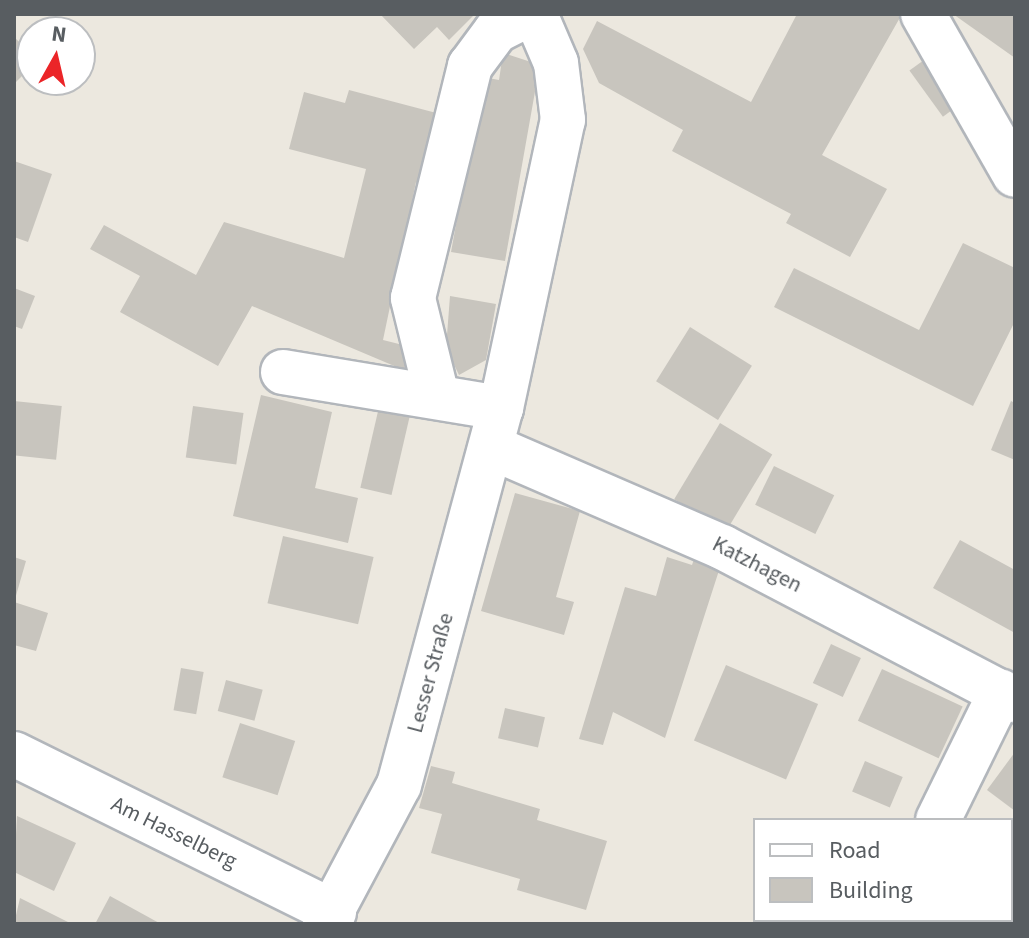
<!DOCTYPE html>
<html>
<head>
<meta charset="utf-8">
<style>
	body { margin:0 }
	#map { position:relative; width:1029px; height:938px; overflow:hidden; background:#ece8df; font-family:"Source Sans 3",sans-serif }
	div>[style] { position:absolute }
	.building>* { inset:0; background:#c8c5be; transform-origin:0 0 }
	.roads { filter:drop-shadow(2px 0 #b2b6bb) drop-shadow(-2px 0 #b2b6bb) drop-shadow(0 2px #b2b6bb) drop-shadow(0 -2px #b2b6bb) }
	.minor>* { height:44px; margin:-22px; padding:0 22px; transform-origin:22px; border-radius:22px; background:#fff }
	span { translate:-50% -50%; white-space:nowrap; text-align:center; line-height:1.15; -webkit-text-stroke:7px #fff; paint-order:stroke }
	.street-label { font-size:22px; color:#585d61 }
	.frame { position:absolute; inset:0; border:16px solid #585d61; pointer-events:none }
	.legend { position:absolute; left:753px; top:818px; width:260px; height:104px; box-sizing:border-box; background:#fff; border:2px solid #bcbec0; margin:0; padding:10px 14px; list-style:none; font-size:24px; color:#585d61 }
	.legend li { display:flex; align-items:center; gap:16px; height:40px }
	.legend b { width:40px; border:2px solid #bcbec0 }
	.north { position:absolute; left:16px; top:16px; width:80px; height:80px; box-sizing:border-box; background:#fff; border:2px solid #bcbec0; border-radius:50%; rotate:8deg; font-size:22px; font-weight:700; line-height:32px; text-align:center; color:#585d61 }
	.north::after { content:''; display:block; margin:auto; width:28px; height:36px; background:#eb2528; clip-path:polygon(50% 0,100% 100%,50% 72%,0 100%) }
</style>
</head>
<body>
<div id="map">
	<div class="building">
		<div style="clip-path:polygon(380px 14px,475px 14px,449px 40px,437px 27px,414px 49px)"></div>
		<div style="clip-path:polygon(797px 14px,902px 14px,822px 155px,887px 189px,850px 257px,786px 223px,791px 214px,672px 151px,683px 130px,599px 83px,583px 49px,597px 21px,751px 102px)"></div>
		<div style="clip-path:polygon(953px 14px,1015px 14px,1015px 58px)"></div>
		<div style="clip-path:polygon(14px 37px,32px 54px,32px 66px,14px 84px)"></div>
		<div style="clip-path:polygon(503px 53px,531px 62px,536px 86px,505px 261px,451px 252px,483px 77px,499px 80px)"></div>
		<div style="left:924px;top:60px;width:57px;height:18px;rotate:54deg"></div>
		<div style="clip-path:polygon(349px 90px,444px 115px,426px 185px,416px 182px,383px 340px,411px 347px,418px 376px,252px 306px,218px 366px,120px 312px,140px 276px,90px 249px,104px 225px,196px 275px,224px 222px,344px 258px,366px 169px,289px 149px,304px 92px,345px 103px)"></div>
		<div style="clip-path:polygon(14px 161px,52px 174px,28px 242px,14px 237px)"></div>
		<div style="clip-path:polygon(963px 243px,1015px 268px,1015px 321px,973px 406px,774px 307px,794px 268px,919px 330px)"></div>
		<div style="clip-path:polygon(14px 288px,35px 296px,22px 329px,14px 326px)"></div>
		<div style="clip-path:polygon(450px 296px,496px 304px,486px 360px,459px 375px,446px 348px)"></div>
		<div style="left:690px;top:327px;width:73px;height:64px;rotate:32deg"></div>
		<div style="clip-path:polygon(261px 395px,332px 412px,315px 488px,358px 498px,348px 543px,233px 516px)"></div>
		<div style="left:14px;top:401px;width:48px;height:54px;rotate:6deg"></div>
		<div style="clip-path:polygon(1011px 401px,1015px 403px,1015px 460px,991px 450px)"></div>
		<div style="left:193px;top:406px;width:51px;height:52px;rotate:8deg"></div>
		<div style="left:379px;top:407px;width:32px;height:83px;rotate:13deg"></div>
		<div style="left:720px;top:423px;width:61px;height:89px;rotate:31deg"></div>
		<div style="left:774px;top:466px;width:67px;height:43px;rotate:26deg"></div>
		<div style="clip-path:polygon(515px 493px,580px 511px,556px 597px,574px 602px,564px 635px,481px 611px)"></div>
		<div style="left:283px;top:536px;width:93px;height:69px;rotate:13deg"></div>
		<div style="clip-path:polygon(960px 540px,1015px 570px,1015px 633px,933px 588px)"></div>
		<div style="clip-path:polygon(697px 550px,723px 558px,665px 738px,613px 712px,603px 745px,579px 739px,625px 587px,656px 596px,667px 557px,692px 565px)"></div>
		<div style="clip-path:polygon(14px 557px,26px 561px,15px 599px,14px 599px)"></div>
		<div style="clip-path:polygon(14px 602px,48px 613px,36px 651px,14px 645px)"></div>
		<div style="left:831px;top:644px;width:33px;height:43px;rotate:25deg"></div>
		<div style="left:726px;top:665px;width:100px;height:82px;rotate:23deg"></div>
		<div style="left:181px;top:668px;width:23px;height:43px;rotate:10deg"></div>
		<div style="left:882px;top:669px;width:89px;height:57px;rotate:25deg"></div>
		<div style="left:226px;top:680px;width:38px;height:32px;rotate:15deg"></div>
		<div style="left:505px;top:708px;width:41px;height:31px;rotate:13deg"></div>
		<div style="left:240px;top:723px;width:58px;height:57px;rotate:18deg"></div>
		<div style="clip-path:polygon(1015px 752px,1015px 811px,987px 790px)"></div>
		<div style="left:865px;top:761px;width:41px;height:33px;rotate:23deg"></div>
		<div style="clip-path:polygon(431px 766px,455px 772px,452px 783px,540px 809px,537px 820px,607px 841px,586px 910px,517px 890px,520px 879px,431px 853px,442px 814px,419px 808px)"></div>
		<div style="clip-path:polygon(17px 816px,76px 843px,54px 891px,14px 872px)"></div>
		<div style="clip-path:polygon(110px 896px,161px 924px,95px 924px)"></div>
		<div style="clip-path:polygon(20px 898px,72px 924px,14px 924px)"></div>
		<div style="clip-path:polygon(1011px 914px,1015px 924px,939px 924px,1011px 920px)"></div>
	</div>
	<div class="roads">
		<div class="minor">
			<div style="left:923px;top:14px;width:185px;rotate:60.3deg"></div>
			<div style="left:283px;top:372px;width:221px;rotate:9.4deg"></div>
			<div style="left:437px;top:396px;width:101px;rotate:-103.8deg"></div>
			<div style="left:413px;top:298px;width:239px;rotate:-76.2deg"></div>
			<div style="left:470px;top:66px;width:44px;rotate:-53.4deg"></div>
			<div style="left:496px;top:31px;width:37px;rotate:-27deg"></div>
			<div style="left:491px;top:447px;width:252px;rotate:23.4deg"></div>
			<div style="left:722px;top:547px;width:331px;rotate:27.6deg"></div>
			<div style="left:14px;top:754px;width:357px;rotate:26.3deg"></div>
			<div style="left:938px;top:820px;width:143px;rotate:-63.8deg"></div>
			<div style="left:325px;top:924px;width:157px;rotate:-62deg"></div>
			<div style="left:399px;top:785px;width:391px;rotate:-74.9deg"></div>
			<div style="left:501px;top:408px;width:295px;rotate:-77.9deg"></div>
			<div style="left:563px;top:120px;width:57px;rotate:-97deg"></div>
			<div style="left:556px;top:63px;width:53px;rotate:-113.2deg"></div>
		</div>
	</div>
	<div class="street-label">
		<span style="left:757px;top:565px;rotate:27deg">Katzhagen</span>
		<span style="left:431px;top:673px;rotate:-75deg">Lesser Straße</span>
		<span style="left:174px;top:833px;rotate:26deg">Am Hasselberg</span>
	</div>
	<div class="frame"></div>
	<ul class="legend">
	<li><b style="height:10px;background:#fff"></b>Road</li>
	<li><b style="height:22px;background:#c8c5be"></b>Building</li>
	</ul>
	<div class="north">N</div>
</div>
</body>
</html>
